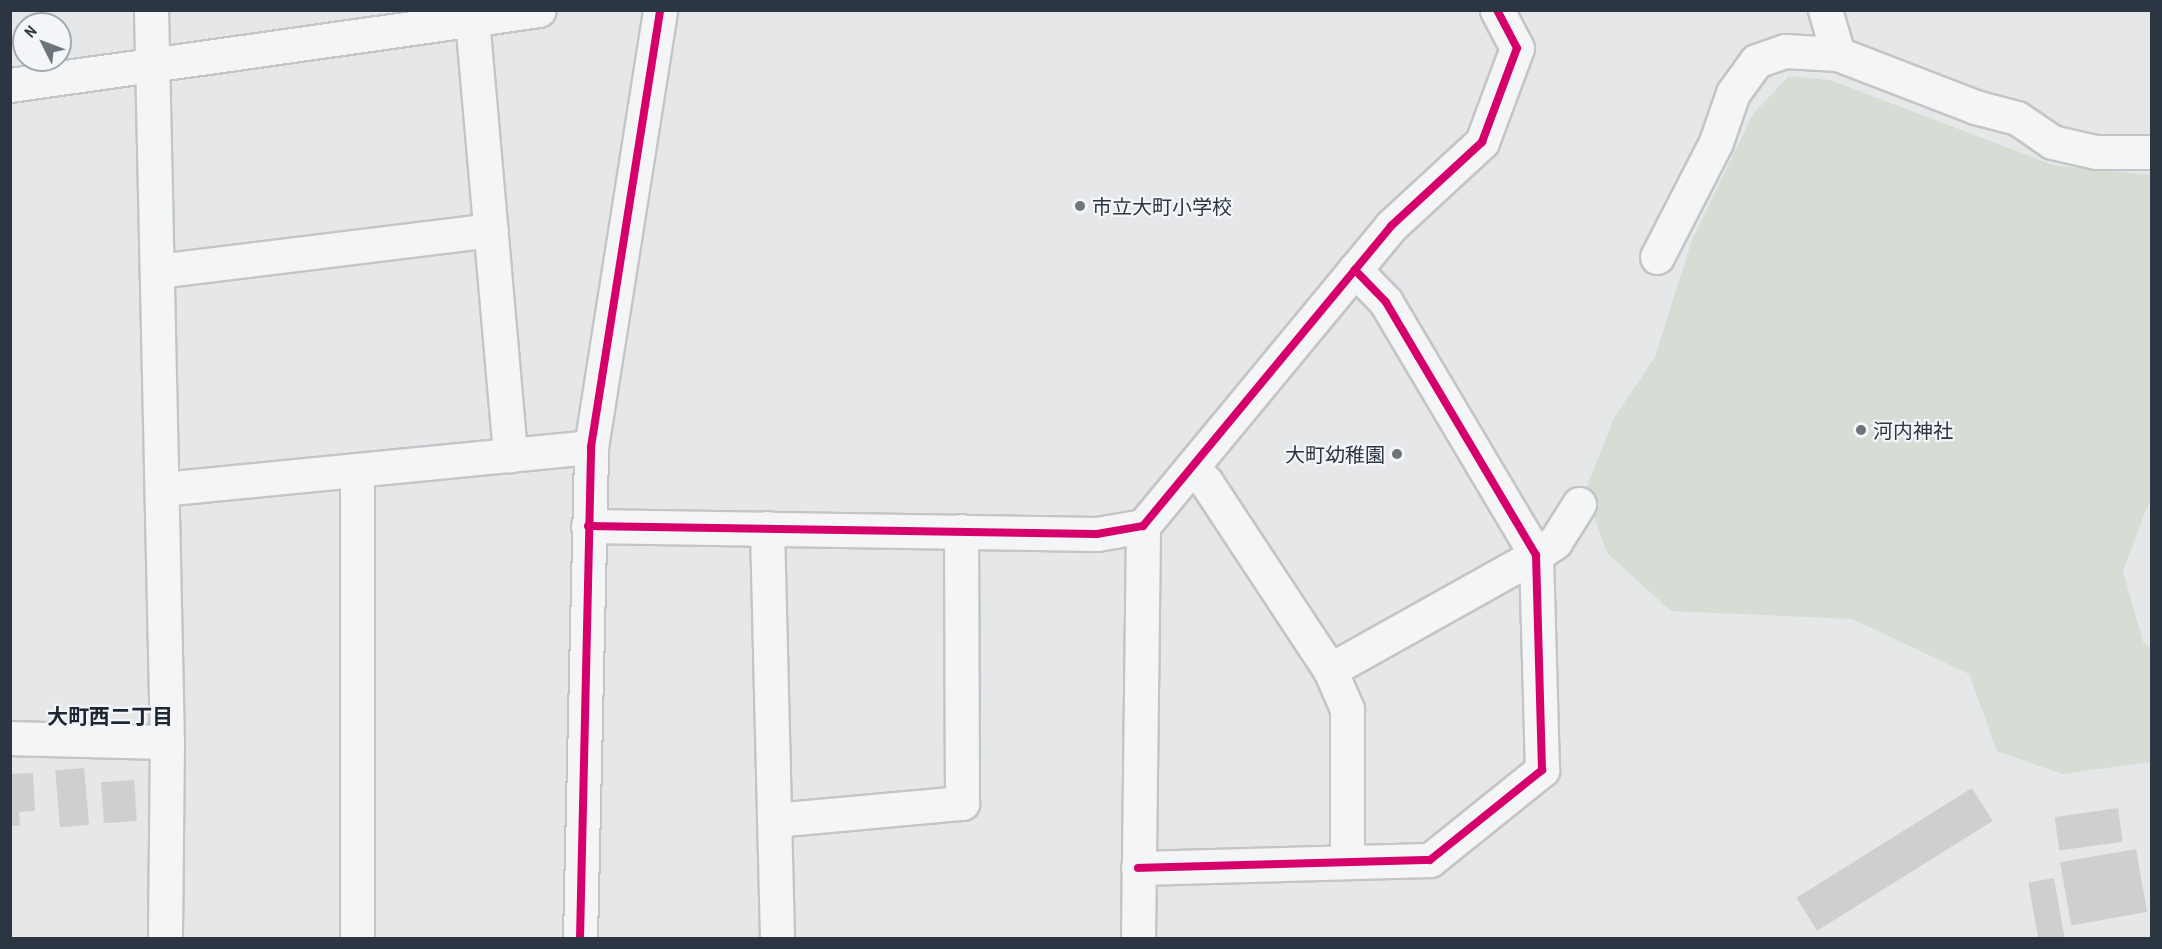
<!DOCTYPE html>
<html>
<head>
<meta charset="utf-8">
<style>
	body { margin:0 }
	#map { position:relative; width:2162px; height:949px; overflow:hidden; background:#e5e7e9; font-family:"Archivo Narrow","Noto Sans JP",sans-serif }
	div>[style] { position:absolute }
	.green>* { inset:0; background:#d6ddd5 }
	.building>* { inset:0; background:#cdcfd1; transform-origin:0 0 }
	.roads { filter:drop-shadow(2px 0 #c3c5c7) drop-shadow(-2px 0 #c3c5c7) drop-shadow(0 2px #c3c5c7) drop-shadow(0 -2px #c3c5c7) }
	.street>* { height:33px; margin:-16.5px; padding:0 16.5px; transform-origin:16.5px; border-radius:16.5px; background:#f4f5f6 }
	.cycleway>* { height:8px; margin:-4px; padding:0 4px; transform-origin:4px; border-radius:4px; background:#d6006c }
	.dots>* { width:16px; height:16px; translate:-50% -50%; box-sizing:border-box; border:3px solid #f3f5f8; border-radius:50% }
	span { translate:-50% -50%; white-space:nowrap; text-align:center; line-height:1.15; -webkit-text-stroke:4.5px #f3f5f8; paint-order:stroke }
	.poi-label { font-size:20px; color:#2b3642 }
	.left { translate:0 -50%; text-align:left }
	.right { translate:-100% -50%; text-align:right }
	.neighbourhood-label { font-size:21px; color:#1d2733; font-weight:700 }
	.frame { position:absolute; inset:0; border:12px solid #2b3642; pointer-events:none }
	.north { position:absolute; left:12px; top:12px; width:60px; height:60px; box-sizing:border-box; background:#f3f5f8; border:2px solid #a3a9af; border-radius:50%; rotate:312deg; font-size:16px; font-weight:700; line-height:24px; text-align:center; color:#2b3642 }
	.north::after { content:''; display:block; margin:auto; width:21px; height:27px; background:#6c747c; clip-path:polygon(50% 0,100% 100%,50% 72%,0 100%) }
</style>
</head>
<body>
<div id="map">
	<div class="green">
		<div style="clip-path:polygon(1789px 76px,1830px 80px,2053px 165px,2151px 175px,2151px 497px,2123px 571px,2143px 642px,2151px 648px,2151px 762px,2062px 774px,1997px 751px,1969px 674px,1852px 619px,1671px 611px,1607px 553px,1585px 491px,1614px 418px,1655px 357px,1692px 240px,1753px 114px)"></div>
	</div>
	<div class="building">
		<div style="left:84px;top:768px;width:57px;height:29px;rotate:85deg"></div>
		<div style="clip-path:polygon(33px 773px,35px 811px,19px 812px,20px 826px,10px 826px,10px 774px)"></div>
		<div style="left:134px;top:780px;width:41px;height:33px;rotate:86deg"></div>
		<div style="left:1972px;top:788px;width:39px;height:207px;rotate:58deg"></div>
		<div style="left:2118px;top:808px;width:34px;height:64px;rotate:82deg"></div>
		<div style="left:2136px;top:849px;width:64px;height:77px;rotate:80deg"></div>
		<div style="left:2054px;top:878px;width:61px;height:26px;rotate:80deg"></div>
	</div>
	<div class="roads">
		<div class="street">
			<div style="left:151px;top:10px;width:732px;rotate:88.75deg"></div>
			<div style="left:167px;top:742px;width:196px;rotate:90.6deg"></div>
			<div style="left:1825px;top:10px;width:46px;rotate:73.5deg"></div>
			<div style="left:472px;top:19px;width:438px;rotate:85deg"></div>
			<div style="left:10px;top:85px;width:534px;rotate:-8.07deg"></div>
			<div style="left:1657px;top:257px;width:129px;rotate:-62.8deg"></div>
			<div style="left:1716px;top:142px;width:52px;rotate:-70.9deg"></div>
			<div style="left:1733px;top:93px;width:39px;rotate:-54deg"></div>
			<div style="left:1756px;top:61px;width:31px;rotate:-19deg"></div>
			<div style="left:1785px;top:51px;width:53px;rotate:3.2deg"></div>
			<div style="left:1838px;top:54px;width:147px;rotate:21.1deg"></div>
			<div style="left:1975px;top:107px;width:43px;rotate:14.7deg"></div>
			<div style="left:2017px;top:118px;width:42px;rotate:34.4deg"></div>
			<div style="left:2052px;top:142px;width:45px;rotate:12.8deg"></div>
			<div style="left:2096px;top:152px;width:56px"></div>
			<div style="left:157px;top:271px;width:336px;rotate:-7deg"></div>
			<div style="left:1191px;top:468px;width:21px;rotate:43deg"></div>
			<div style="left:1206px;top:482px;width:225px;rotate:56.6deg"></div>
			<div style="left:1330px;top:670px;width:43px;rotate:66.4deg"></div>
			<div style="left:1347px;top:709px;width:153px;rotate:90deg"></div>
			<div style="left:162px;top:489px;width:431px;rotate:-5.6deg"></div>
			<div style="left:588px;top:526px;width:509px;rotate:0.9deg"></div>
			<div style="left:1097px;top:534px;width:47px;rotate:-9.9deg"></div>
			<div style="left:1143px;top:526px;width:389px;rotate:-50.4deg"></div>
			<div style="left:1391px;top:226px;width:124px;rotate:-42.7deg"></div>
			<div style="left:1482px;top:142px;width:100px;rotate:-69.6deg"></div>
			<div style="left:1517px;top:48px;width:43px;rotate:-117.8deg"></div>
			<div style="left:767px;top:528px;width:410px;rotate:88.6deg"></div>
			<div style="left:1330px;top:670px;width:236px;rotate:-29.2deg"></div>
			<div style="left:1536px;top:555px;width:23px;rotate:-34deg"></div>
			<div style="left:1555px;top:542px;width:45px;rotate:-57.7deg"></div>
			<div style="left:10px;top:738px;width:157px;rotate:1.5deg"></div>
			<div style="left:774px;top:820px;width:189px;rotate:-5.2deg"></div>
			<div style="left:962px;top:803px;width:272px;rotate:-90.2deg"></div>
			<div style="left:1138px;top:868px;width:292px;rotate:-1.6deg"></div>
			<div style="left:1430px;top:860px;width:144px;rotate:-38.8deg"></div>
			<div style="left:1542px;top:770px;width:215px;rotate:-91.6deg"></div>
			<div style="left:1536px;top:555px;width:294px;rotate:-120.7deg"></div>
			<div style="left:1386px;top:302px;width:45px;rotate:-134.1deg"></div>
			<div style="left:357px;top:938px;width:468px;rotate:-90deg"></div>
			<div style="left:580px;top:938px;width:491px;rotate:-88.7deg"></div>
			<div style="left:591px;top:447px;width:442px;rotate:-81deg"></div>
			<div style="left:1138px;top:938px;width:412px;rotate:-89.3deg"></div>
		</div>
	</div>
	<div class="cycleway">
		<div style="left:588px;top:526px;width:509px;rotate:0.9deg"></div>
		<div style="left:1097px;top:534px;width:47px;rotate:-9.9deg"></div>
		<div style="left:1143px;top:526px;width:389px;rotate:-50.4deg"></div>
		<div style="left:1391px;top:226px;width:124px;rotate:-42.7deg"></div>
		<div style="left:1482px;top:142px;width:100px;rotate:-69.6deg"></div>
		<div style="left:1517px;top:48px;width:43px;rotate:-117.8deg"></div>
		<div style="left:1138px;top:868px;width:292px;rotate:-1.6deg"></div>
		<div style="left:1430px;top:860px;width:144px;rotate:-38.8deg"></div>
		<div style="left:1542px;top:770px;width:215px;rotate:-91.6deg"></div>
		<div style="left:1536px;top:555px;width:294px;rotate:-120.7deg"></div>
		<div style="left:1386px;top:302px;width:45px;rotate:-134.1deg"></div>
		<div style="left:580px;top:938px;width:491px;rotate:-88.7deg"></div>
		<div style="left:591px;top:447px;width:442px;rotate:-81deg"></div>
	</div>
	<div class="dots">
		<div style="left:1080px;top:206px;background:#6c747c"></div>
		<div style="left:1861px;top:430px;background:#6c747c"></div>
		<div style="left:1397px;top:454px;background:#6c747c"></div>
	</div>
	<div class="poi-label">
		<span class="left" style="left:1092px;top:206px">市立大町小学校</span>
		<span class="left" style="left:1873px;top:430px">河内神社</span>
		<span class="right" style="left:1385px;top:454px">大町幼稚園</span>
	</div>
	<div class="neighbourhood-label">
		<span style="left:110px;top:717px">大町西二丁目</span>
	</div>
	<div class="frame"></div>
	<div class="north">N</div>
</div>
</body>
</html>
